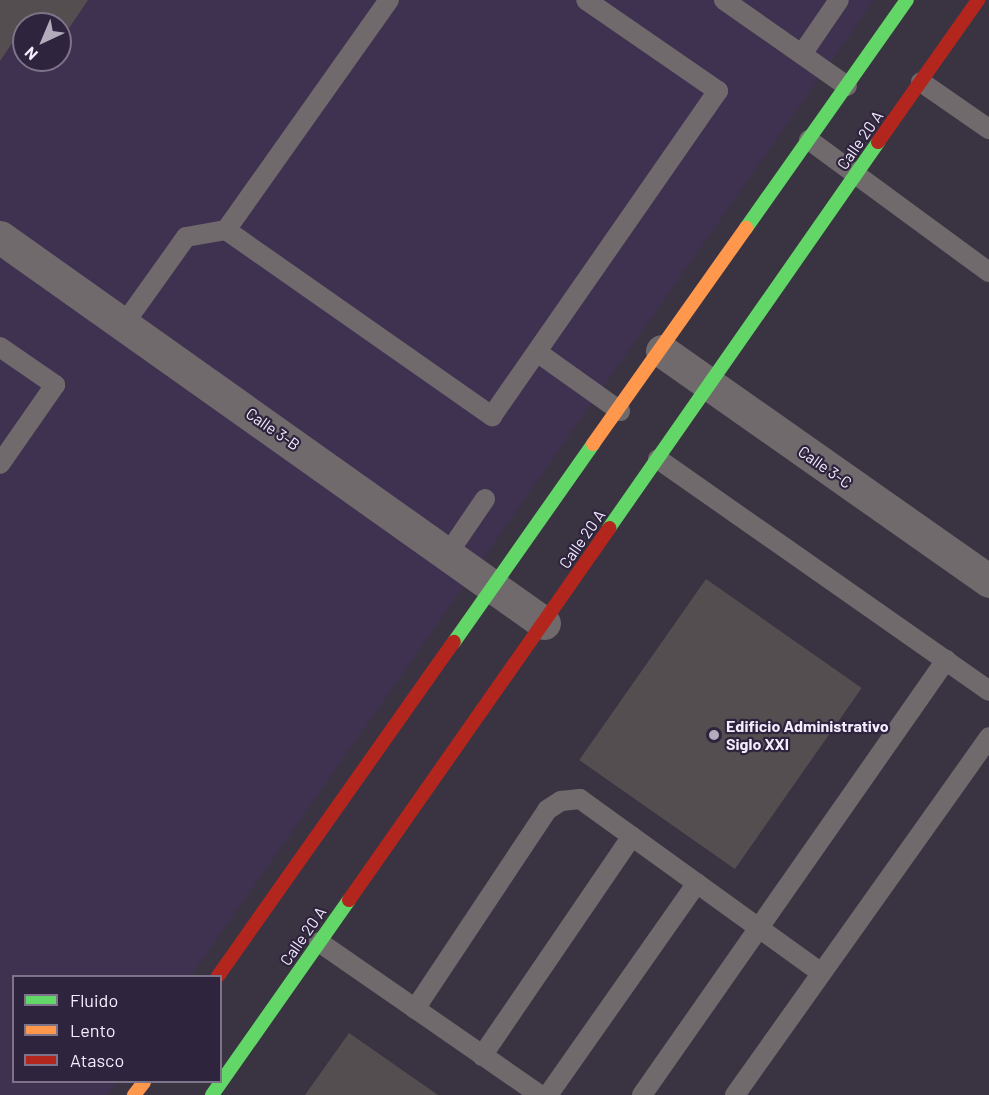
<!DOCTYPE html>
<html>
<head>
<meta charset="utf-8">
<style>
	body { margin:0 }
	#map { position:relative; width:989px; height:1095px; overflow:hidden; background:#3a3442; font-family:Barlow,sans-serif }
	div>[style] { position:absolute }
	.built>* { inset:0; background:#3f3250 }
	.building>* { inset:0; background:#554e51; transform-origin:0 0 }
	.lane>* { height:20px; margin:-10px; padding:0 10px; transform-origin:10px; border-radius:10px; background:#706a6d }
	.street>* { height:33px; margin:-16.5px; padding:0 16.5px; transform-origin:16.5px; border-radius:16.5px; background:#706a6d }
	.fast>* { height:14px; margin:-7px; padding:0 7px; transform-origin:7px; border-radius:7px; background:#63d668 }
	.slow>* { height:14px; margin:-7px; padding:0 7px; transform-origin:7px; border-radius:7px; background:#ff974d }
	.jam>* { height:14px; margin:-7px; padding:0 7px; transform-origin:7px; border-radius:7px; background:#b3261e }
	.dots>* { width:16px; height:16px; translate:-50% -50%; box-sizing:border-box; border:3px solid #2f243d; border-radius:50% }
	span { translate:-50% -50%; white-space:nowrap; text-align:center; line-height:1.15; -webkit-text-stroke:4.5px #2f243d; paint-order:stroke }
	.street-label { font-size:16px; color:#f4edfe }
	.poi-label { font-size:16px; color:#f4edfe; font-weight:700 }
	.left { translate:0 -50%; text-align:left }
	.legend { position:absolute; left:12px; top:975px; width:210px; height:108px; box-sizing:border-box; background:#2f243d; border:2px solid #7e748a; margin:0; padding:8px 10px; list-style:none; font-size:18px; color:#f4edfe }
	.legend li { display:flex; align-items:center; gap:12px; height:30px }
	.legend b { width:30px; border:2px solid #7e748a }
	.north { position:absolute; left:12px; top:12px; width:60px; height:60px; box-sizing:border-box; background:#2f243d; border:2px solid #7e748a; border-radius:50%; rotate:224deg; font-size:16px; font-weight:700; line-height:24px; text-align:center; color:#f4edfe }
	.north::after { content:''; display:block; margin:auto; width:21px; height:27px; background:#b3acbc; clip-path:polygon(50% 0,100% 100%,50% 72%,0 100%) }
</style>
</head>
<body>
<div id="map">
	<div class="built">
		<div style="clip-path:polygon(evenodd,0 0,874px 0,191px 976px,14px 976px,14px 1082px,118px 1082px,108px 1095px,0 1095px,0 0,24px 24px,60px 24px,60px 60px,24px 60px,24px 24px)"></div>
	</div>
	<div class="building">
		<div style="clip-path:polygon(0 0,88px 0,69px 28px,52px 16px,46px 24px,24px 24px,24px 36px,19px 33px,0 61px)"></div>
		<div style="left:706px;top:579px;width:190px;height:221px;rotate:35deg"></div>
		<div style="clip-path:polygon(349px 1033px,438px 1095px,305px 1095px)"></div>
	</div>
	<div class="lane">
		<div style="left:724px;top:0;width:150px;rotate:35deg"></div>
		<div style="left:802px;top:54px;width:65px;rotate:-55.6deg"></div>
		<div style="left:921px;top:82px;width:83px;rotate:34.7deg"></div>
		<div style="left:809px;top:140px;width:223px;rotate:36.3deg"></div>
		<div style="left:226px;top:230px;width:282px;rotate:-54.7deg"></div>
		<div style="left:124px;top:324px;width:107px;rotate:-54.5deg"></div>
		<div style="left:186px;top:237px;width:41px;rotate:-9.9deg"></div>
		<div style="left:226px;top:230px;width:325px;rotate:35deg"></div>
		<div style="left:492px;top:416px;width:396px;rotate:-55.2deg"></div>
		<div style="left:718px;top:91px;width:160px;rotate:-145.4deg"></div>
		<div style="left:0;top:347px;width:67px;rotate:34.6deg"></div>
		<div style="left:55px;top:385px;width:96px;rotate:124.8deg"></div>
		<div style="left:537px;top:352px;width:102px;rotate:35.4deg"></div>
		<div style="left:658px;top:459px;width:404px;rotate:35deg"></div>
		<div style="left:449px;top:552px;width:64px;rotate:-55.8deg"></div>
		<div style="left:319px;top:942px;width:269px;rotate:34.7deg"></div>
		<div style="left:415px;top:1009px;width:239px;rotate:-56.4deg"></div>
		<div style="left:547px;top:810px;width:17px;rotate:-33deg"></div>
		<div style="left:561px;top:801px;width:19px;rotate:-6deg"></div>
		<div style="left:580px;top:799px;width:297px;rotate:35.8deg"></div>
		<div style="left:482px;top:1056px;width:266px;rotate:-55.7deg"></div>
		<div style="left:548px;top:1095px;width:259px;rotate:-54.9deg"></div>
		<div style="left:642px;top:1095px;width:531px;rotate:-55.05deg"></div>
		<div style="left:735px;top:1095px;width:439px;rotate:-54.6deg"></div>
	</div>
	<div class="street">
		<div style="left:0;top:237px;width:667px;rotate:35.36deg"></div>
		<div style="left:662px;top:351px;width:400px;rotate:35.1deg"></div>
	</div>
	<div class="fast">
		<div style="left:746px;top:228px;width:279px;rotate:-54.8deg"></div>
		<div style="left:609px;top:528px;width:470px;rotate:-55.1deg"></div>
		<div style="left:454px;top:642px;width:242px;rotate:-54.9deg"></div>
		<div style="left:212px;top:1095px;width:238px;rotate:-54.9deg"></div>
	</div>
	<div class="slow">
		<div style="left:593px;top:444px;width:265px;rotate:-54.7deg"></div>
		<div style="left:134px;top:1095px;width:16px;rotate:-52deg"></div>
	</div>
	<div class="jam">
		<div style="left:878px;top:142px;width:174px;rotate:-54.8deg"></div>
		<div style="left:349px;top:900px;width:454px;rotate:-55deg"></div>
		<div style="left:218px;top:976px;width:409px;rotate:-54.8deg"></div>
	</div>
	<div class="dots">
		<div style="left:714px;top:735px;background:#b3acbc"></div>
	</div>
	<div class="street-label">
		<span style="left:860px;top:140px;rotate:-55deg">Calle 20 A</span>
		<span style="left:273px;top:429px;rotate:35deg">Calle 3-B</span>
		<span style="left:825px;top:467px;rotate:35deg">Calle 3-C</span>
		<span style="left:582px;top:539px;rotate:-55deg">Calle 20 A</span>
		<span style="left:303px;top:936px;rotate:-55deg">Calle 20 A</span>
	</div>
	<div class="poi-label">
		<span class="left" style="left:726px;top:735px">Edificio Administrativo<br>Siglo XXI</span>
	</div>
	<ul class="legend">
	<li><b style="height:8px;background:#63d668"></b>Fluido</li>
	<li><b style="height:8px;background:#ff974d"></b>Lento</li>
	<li><b style="height:8px;background:#b3261e"></b>Atasco</li>
	</ul>
	<div class="north">N</div>
</div>
</body>
</html>
